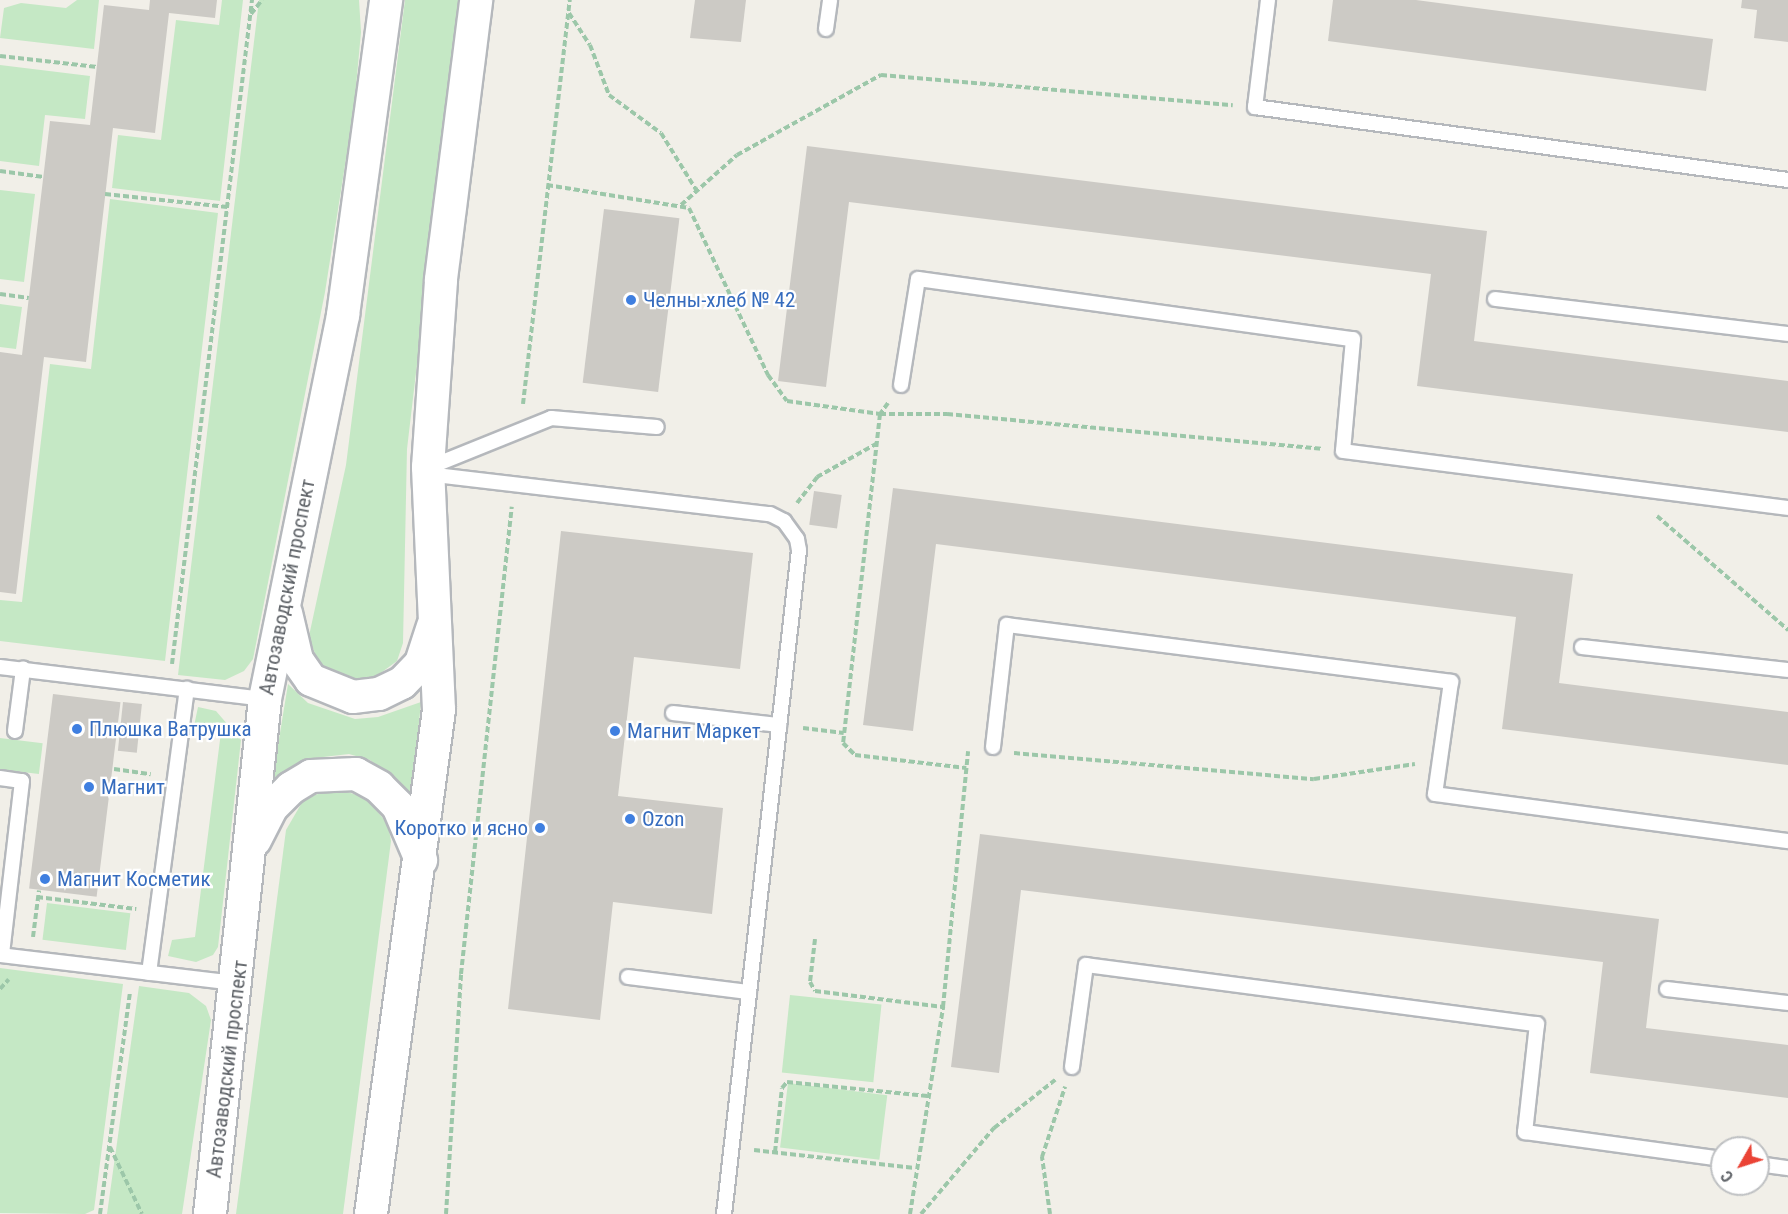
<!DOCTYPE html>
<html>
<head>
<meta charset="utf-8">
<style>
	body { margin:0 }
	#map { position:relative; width:1788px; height:1214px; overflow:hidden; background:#f1efe8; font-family:"Roboto Condensed",sans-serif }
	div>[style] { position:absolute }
	.green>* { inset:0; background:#c5e8c5; transform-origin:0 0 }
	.building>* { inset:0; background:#cccac5; transform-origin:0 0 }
	.path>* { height:4px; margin-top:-2px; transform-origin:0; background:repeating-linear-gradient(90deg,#9cc7a9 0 6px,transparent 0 9px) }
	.roads { filter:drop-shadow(2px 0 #b5b8bc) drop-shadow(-2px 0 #b5b8bc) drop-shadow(0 2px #b5b8bc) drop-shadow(0 -2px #b5b8bc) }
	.service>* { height:14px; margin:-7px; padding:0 7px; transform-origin:7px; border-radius:7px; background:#fff }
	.tertiary>* { height:32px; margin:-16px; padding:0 16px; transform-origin:16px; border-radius:16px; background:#fff }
	.dots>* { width:16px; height:16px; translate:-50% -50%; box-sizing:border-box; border:3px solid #fff; border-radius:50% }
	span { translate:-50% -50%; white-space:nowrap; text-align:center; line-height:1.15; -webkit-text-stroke:4.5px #fff; paint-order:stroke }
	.shop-label { font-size:21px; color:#366cbe }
	.left { translate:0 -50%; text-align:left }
	.right { translate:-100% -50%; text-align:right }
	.street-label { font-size:21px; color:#5f6368 }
	.north { position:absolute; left:1710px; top:1136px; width:60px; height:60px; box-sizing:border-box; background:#fff; border:2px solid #bfc1c3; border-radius:50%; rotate:231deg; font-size:16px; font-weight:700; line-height:24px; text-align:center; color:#5f6368 }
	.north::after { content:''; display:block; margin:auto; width:21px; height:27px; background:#ea4335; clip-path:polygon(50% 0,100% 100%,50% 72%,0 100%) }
</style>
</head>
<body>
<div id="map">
	<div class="green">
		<div style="clip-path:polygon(77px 0,99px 0,94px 49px,0 38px,4px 8px,21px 3px,66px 8px)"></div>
		<div style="clip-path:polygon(222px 0,243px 0,220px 201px,112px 188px,118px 135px,161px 140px,176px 20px,219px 25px)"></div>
		<div style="clip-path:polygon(259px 0,359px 0,361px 32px,354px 108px,325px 292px,253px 659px,244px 671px,225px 680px,178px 675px)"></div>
		<div style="clip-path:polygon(405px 0,460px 0,407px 449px,403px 643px,397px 661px,367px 683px,343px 680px,326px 669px,316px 657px,309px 636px,346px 465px)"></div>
		<div style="clip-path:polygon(0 65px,90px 76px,85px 119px,45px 115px,39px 166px,0 161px)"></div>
		<div style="clip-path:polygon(0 190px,35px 194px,24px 282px,0 279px)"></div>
		<div style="clip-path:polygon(110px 199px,218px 213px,165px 661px,0 641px,0 600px,22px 602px,50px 364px,91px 369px)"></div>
		<div style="clip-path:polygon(0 304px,22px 307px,16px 349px,0 347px)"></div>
		<div style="clip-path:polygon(288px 684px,308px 703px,355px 719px,378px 717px,421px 702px,412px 795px,370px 760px,349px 754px,306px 759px,272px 782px)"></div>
		<div style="clip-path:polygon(198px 707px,216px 711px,241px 740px,218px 947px,213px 955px,196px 962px,168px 956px,172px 940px,195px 937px,221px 732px,194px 726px)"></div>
		<div style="left:0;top:738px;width:43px;height:31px;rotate:7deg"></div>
		<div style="clip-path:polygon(335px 788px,366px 798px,388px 824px,391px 841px,343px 1214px,236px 1214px,286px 830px,304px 799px)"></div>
		<div style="left:47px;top:903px;width:84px;height:37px;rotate:7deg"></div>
		<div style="clip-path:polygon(0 968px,123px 984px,94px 1210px,85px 1214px,0 1213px)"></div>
		<div style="clip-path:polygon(139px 986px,189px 993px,206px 1006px,211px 1020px,182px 1214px,107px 1214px)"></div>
		<div style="left:790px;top:995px;width:92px;height:78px;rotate:6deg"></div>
		<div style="left:788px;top:1083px;width:100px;height:65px;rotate:7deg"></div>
	</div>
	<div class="building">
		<div style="clip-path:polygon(150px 0,217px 0,215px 18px,169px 13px,155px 133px,113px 128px,86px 362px,44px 357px,16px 594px,0 592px,0 352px,22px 355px,50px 121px,90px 125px,104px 5px,149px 10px)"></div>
		<div style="clip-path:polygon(695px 0,746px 0,741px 42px,690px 38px)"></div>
		<div style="clip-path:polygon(1333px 0,1416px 0,1713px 39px,1706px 91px,1328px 41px)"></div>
		<div style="clip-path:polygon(1742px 0,1788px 0,1788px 42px,1754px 38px,1757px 10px,1741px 8px)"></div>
		<div style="clip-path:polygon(807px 146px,1487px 231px,1474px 341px,1788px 381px,1788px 432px,1417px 386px,1431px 274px,849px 202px,826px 387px,778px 381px)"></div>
		<div style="left:604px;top:209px;width:76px;height:175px;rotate:7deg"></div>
		<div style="clip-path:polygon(893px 488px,1573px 574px,1559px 683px,1788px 712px,1788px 765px,1502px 729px,1516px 617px,936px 544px,913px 731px,863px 725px)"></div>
		<div style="left:814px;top:491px;width:28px;height:34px;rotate:8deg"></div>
		<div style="clip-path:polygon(561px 531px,753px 553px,740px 669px,634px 657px,618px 796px,723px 808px,712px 914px,613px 902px,600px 1020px,508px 1009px)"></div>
		<div style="left:53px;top:694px;width:68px;height:196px;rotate:7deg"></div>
		<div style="left:123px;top:702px;width:19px;height:49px;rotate:6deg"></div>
		<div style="clip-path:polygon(980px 834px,1659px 919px,1646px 1028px,1788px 1045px,1788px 1098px,1590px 1073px,1603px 962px,1021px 890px,999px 1073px,951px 1067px)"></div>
	</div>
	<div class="path">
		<div style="left:569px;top:13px;width:38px;rotate:57deg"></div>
		<div style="left:590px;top:45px;width:53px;rotate:69.2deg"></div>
		<div style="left:609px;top:95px;width:64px;rotate:36.2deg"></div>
		<div style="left:661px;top:133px;width:70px;rotate:58.3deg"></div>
		<div style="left:251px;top:14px;width:18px;rotate:-52deg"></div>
		<div style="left:0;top:56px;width:98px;rotate:6.5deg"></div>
		<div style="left:0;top:171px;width:44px;rotate:7.8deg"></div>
		<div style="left:547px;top:185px;width:144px;rotate:9.2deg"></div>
		<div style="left:689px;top:208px;width:185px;rotate:64.7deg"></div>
		<div style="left:768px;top:375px;width:32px;rotate:54deg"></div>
		<div style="left:787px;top:401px;width:94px;rotate:8deg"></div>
		<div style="left:880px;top:414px;width:67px"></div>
		<div style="left:947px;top:414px;width:376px;rotate:5.3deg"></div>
		<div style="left:105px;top:194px;width:123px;rotate:6.1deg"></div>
		<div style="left:681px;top:205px;width:75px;rotate:-41.8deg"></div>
		<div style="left:737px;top:155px;width:165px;rotate:-29.1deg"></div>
		<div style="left:881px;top:75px;width:353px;rotate:4.9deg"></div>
		<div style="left:0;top:294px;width:29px;rotate:8deg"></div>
		<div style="left:888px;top:403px;width:14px;rotate:126deg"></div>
		<div style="left:880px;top:414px;width:331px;rotate:96.4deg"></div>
		<div style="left:843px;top:743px;width:17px;rotate:45deg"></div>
		<div style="left:855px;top:755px;width:112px;rotate:6.7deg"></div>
		<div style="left:523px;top:404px;width:407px;rotate:-83.4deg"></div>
		<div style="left:797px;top:503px;width:33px;rotate:-52deg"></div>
		<div style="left:817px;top:477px;width:68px;rotate:-29.2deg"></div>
		<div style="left:1657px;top:516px;width:174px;rotate:41deg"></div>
		<div style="left:172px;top:664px;width:669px;rotate:-83.13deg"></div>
		<div style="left:803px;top:728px;width:41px;rotate:7deg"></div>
		<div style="left:1014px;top:753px;width:301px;rotate:5deg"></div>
		<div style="left:1314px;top:779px;width:102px;rotate:-8.4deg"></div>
		<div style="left:114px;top:769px;width:37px;rotate:8deg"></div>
		<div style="left:37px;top:897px;width:100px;rotate:6.9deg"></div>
		<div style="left:33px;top:937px;width:47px;rotate:-82.7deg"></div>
		<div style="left:815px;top:939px;width:43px;rotate:96.6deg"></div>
		<div style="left:810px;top:982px;width:10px;rotate:61deg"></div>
		<div style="left:815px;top:991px;width:129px;rotate:7.1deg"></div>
		<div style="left:0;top:989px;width:13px;rotate:-48deg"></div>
		<div style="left:110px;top:1147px;width:74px;rotate:64.5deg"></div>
		<div style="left:754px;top:1150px;width:162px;rotate:6.4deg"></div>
		<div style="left:775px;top:1152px;width:64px;rotate:-83.8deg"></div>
		<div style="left:782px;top:1088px;width:8px;rotate:-50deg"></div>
		<div style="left:787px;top:1082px;width:141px;rotate:5.7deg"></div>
		<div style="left:100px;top:1214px;width:224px;rotate:-82.3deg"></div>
		<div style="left:446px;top:1214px;width:240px;rotate:-86.4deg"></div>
		<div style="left:461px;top:974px;width:470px;rotate:-83.8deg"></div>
		<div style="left:910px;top:1214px;width:210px;rotate:-80.9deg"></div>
		<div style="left:943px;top:1007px;width:257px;rotate:-84.4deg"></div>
		<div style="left:921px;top:1214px;width:113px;rotate:-49.7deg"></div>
		<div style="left:994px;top:1128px;width:78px;rotate:-38.2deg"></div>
		<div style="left:1050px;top:1214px;width:58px;rotate:-98deg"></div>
		<div style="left:1042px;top:1157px;width:74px;rotate:-71.8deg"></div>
	</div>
	<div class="roads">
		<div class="service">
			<div style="left:1268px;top:0;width:108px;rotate:96.9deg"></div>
			<div style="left:1255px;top:107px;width:538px;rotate:7.8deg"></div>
			<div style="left:826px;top:29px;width:29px;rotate:-82deg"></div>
			<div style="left:1495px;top:299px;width:295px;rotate:6.8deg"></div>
			<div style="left:901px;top:385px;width:107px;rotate:-80.9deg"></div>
			<div style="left:918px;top:279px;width:439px;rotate:7.9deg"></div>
			<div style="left:1353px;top:339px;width:112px;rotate:95.1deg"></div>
			<div style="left:1343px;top:451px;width:449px;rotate:7.3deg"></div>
			<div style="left:430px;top:467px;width:131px;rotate:-22deg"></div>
			<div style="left:551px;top:418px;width:106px;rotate:4.9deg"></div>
			<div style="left:427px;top:474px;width:345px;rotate:6.7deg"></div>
			<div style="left:770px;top:514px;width:16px;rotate:27deg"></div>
			<div style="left:784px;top:521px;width:22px;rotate:54deg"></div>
			<div style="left:797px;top:539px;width:11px;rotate:80deg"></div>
			<div style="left:799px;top:550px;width:668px;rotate:96.44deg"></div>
			<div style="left:1582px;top:647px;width:207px;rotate:6.4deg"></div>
			<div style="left:0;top:667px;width:267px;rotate:6.9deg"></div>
			<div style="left:673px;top:713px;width:107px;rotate:6.5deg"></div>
			<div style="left:15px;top:731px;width:63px;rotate:-82.6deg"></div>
			<div style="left:993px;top:747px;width:123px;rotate:-83.5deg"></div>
			<div style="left:1007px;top:625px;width:448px;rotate:7.3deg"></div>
			<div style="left:1451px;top:682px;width:113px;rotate:98.1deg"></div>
			<div style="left:1435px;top:794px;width:356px;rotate:7.6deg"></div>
			<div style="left:0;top:778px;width:22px;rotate:8deg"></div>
			<div style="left:22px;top:781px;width:175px;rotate:96.6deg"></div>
			<div style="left:0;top:955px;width:238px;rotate:6.8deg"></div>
			<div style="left:149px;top:973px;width:287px;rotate:-82.4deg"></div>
			<div style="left:628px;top:977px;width:122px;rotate:7.1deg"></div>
			<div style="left:1667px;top:989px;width:122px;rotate:6.6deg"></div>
			<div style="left:1072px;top:1067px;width:103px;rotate:-82.2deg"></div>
			<div style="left:1086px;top:965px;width:455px;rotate:7.5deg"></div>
			<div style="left:1537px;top:1024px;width:109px;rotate:96.3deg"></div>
			<div style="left:1525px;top:1132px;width:199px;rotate:7.8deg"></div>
			<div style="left:1758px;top:1164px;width:30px;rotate:8deg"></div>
		</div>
		<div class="tertiary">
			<div style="left:286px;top:613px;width:48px;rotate:76.8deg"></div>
			<div style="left:297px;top:660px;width:24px;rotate:55deg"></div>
			<div style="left:311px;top:680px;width:45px;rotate:22deg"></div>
			<div style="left:353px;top:697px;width:26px;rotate:-7deg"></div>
			<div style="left:379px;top:694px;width:25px;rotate:-26deg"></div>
			<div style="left:402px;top:683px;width:28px;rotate:-46deg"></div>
			<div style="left:421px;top:663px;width:38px;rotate:-72deg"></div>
			<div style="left:255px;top:840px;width:37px;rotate:-63deg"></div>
			<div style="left:272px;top:807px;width:27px;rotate:-45deg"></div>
			<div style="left:291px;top:788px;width:23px;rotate:-31deg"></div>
			<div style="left:311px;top:776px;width:45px;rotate:-2.5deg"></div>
			<div style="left:356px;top:774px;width:26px;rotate:29deg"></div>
			<div style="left:379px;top:787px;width:27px;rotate:45deg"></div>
			<div style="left:398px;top:806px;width:59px;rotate:66.9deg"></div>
			<div style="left:210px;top:1214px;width:518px;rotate:-83.9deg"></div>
			<div style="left:265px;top:699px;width:392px;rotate:-78.5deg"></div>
			<div style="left:343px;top:315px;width:318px;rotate:-82.2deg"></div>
			<div style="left:371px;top:1214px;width:509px;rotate:-82.32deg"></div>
			<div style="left:439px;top:710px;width:243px;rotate:-92.6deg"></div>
			<div style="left:428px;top:467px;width:188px;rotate:-86deg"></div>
			<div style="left:441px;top:279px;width:281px;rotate:-82.8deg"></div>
		</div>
	</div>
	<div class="dots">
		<div style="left:631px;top:300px;background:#3f7fe0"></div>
		<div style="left:77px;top:729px;background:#3f7fe0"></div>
		<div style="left:615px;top:731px;background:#3f7fe0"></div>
		<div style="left:89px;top:787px;background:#3f7fe0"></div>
		<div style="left:630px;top:819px;background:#3f7fe0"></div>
		<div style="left:540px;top:828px;background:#3f7fe0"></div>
		<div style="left:45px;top:879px;background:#3f7fe0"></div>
	</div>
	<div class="shop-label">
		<span class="left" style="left:643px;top:300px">Челны-хлеб № 42</span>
		<span class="left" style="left:89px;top:729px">Плюшка Ватрушка</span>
		<span class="left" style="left:627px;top:731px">Магнит Маркет</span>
		<span class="left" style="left:101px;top:787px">Магнит</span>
		<span class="left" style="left:642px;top:819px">Ozon</span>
		<span class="right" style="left:528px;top:828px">Коротко и ясно</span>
		<span class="left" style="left:57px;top:879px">Магнит Косметик</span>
	</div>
	<div class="street-label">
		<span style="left:287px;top:587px;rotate:-79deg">Автозаводский проспект</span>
		<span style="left:227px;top:1069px;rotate:-83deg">Автозаводский проспект</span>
	</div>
	<div class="north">С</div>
</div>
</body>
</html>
